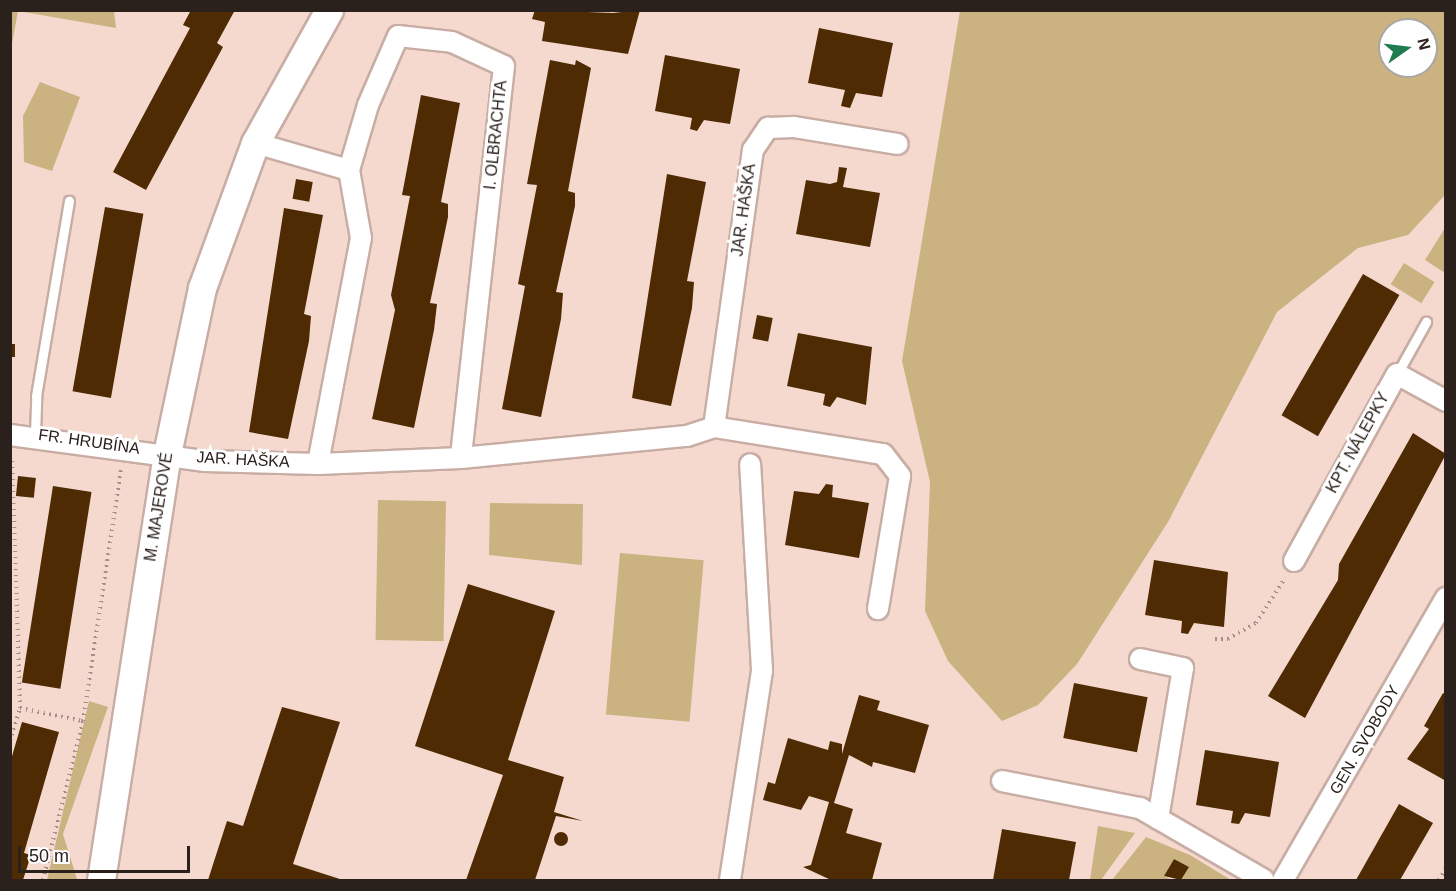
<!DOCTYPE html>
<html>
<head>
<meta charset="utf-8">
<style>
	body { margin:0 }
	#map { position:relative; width:1456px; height:891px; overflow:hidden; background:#f5d9cf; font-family:Arial,sans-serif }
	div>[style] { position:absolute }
	.green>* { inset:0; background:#cab380; transform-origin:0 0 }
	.building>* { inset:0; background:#4e2b02; transform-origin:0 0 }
	.round { border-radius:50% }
	.path>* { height:4px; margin-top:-2px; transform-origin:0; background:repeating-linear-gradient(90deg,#a49088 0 1.5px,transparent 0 6px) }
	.roads { filter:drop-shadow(2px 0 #c8ada4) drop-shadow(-2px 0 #c8ada4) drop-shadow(0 2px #c8ada4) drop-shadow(0 -2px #c8ada4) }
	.lane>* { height:9px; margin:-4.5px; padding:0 4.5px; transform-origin:4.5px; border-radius:4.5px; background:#fff }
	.street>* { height:20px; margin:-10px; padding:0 10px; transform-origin:10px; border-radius:10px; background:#fff }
	.secondary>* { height:27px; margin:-13.5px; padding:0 13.5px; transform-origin:13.5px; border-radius:13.5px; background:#fff }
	span { translate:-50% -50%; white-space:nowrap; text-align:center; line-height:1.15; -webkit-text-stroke:6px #fff; paint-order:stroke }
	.street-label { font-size:16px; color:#2a201c }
	.frame { position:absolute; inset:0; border:12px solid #2a201c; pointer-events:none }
	.north { position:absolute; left:1378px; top:18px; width:60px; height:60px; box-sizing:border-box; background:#fff; border:2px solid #aaa6a4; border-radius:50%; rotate:76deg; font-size:16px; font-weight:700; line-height:24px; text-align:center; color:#2a201c }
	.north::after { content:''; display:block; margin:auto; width:21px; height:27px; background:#207b50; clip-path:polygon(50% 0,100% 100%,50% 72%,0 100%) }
	.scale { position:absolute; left:18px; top:846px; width:172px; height:27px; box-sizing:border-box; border:3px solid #2a201c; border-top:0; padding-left:8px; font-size:18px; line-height:21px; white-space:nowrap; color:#2a201c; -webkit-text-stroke:4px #fff; paint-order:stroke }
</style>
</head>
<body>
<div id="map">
	<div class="green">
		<div style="clip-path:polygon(11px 10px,114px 11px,116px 28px,18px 11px,11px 49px)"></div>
		<div style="clip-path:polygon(evenodd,960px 11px,1445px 11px,1445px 195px,1408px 235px,1358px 248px,1277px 312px,1168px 522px,1077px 664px,1038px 705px,1002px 721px,948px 661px,925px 611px,930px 482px,902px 361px,960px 11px,1390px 30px,1426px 30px,1426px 66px,1390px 66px,1390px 30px)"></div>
		<div style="clip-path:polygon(40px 82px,80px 97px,52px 171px,24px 162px,23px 116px)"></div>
		<div style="clip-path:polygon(1445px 228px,1445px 273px,1425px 260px)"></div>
		<div style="left:1404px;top:263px;width:36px;height:25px;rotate:32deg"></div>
		<div style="left:378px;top:500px;width:68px;height:140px;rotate:1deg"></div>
		<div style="clip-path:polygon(490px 503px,583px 504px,582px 565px,489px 555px)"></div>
		<div style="left:620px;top:553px;width:84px;height:162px;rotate:5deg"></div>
		<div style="clip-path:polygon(89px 701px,108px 707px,63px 834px,77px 879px,47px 880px)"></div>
		<div style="clip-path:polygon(1098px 826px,1135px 833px,1101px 880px,1090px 880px)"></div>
		<div style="clip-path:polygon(1146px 837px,1190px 855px,1231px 880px,1181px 880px,1189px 867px,1174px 859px,1164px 876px,1172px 880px,1112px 880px)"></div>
	</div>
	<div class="building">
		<div style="clip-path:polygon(191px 10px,235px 10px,217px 43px,223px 47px,146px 190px,113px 172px,190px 28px,183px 25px)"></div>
		<div style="clip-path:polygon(535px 10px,613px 13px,640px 10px,628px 54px,542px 41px,545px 22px,532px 19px)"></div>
		<div style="clip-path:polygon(819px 28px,893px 43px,882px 97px,856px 93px,850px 108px,841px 106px,845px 90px,808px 83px)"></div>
		<div style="clip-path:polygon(665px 55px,740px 69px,730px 124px,704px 120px,697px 131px,690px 129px,692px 118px,655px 111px)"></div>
		<div style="clip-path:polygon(550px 60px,575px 65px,576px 60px,591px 68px,568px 191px,575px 193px,575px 206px,556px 292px,563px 293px,561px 319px,541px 417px,502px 409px,525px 286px,518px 284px,537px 185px,527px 184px)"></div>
		<div style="clip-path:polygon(421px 95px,460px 103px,441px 202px,448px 204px,448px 217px,430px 303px,437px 304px,434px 330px,414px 428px,372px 419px,395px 310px,391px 295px,410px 196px,402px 195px)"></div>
		<div style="clip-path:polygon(839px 167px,847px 168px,843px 187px,880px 193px,870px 247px,796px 234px,806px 180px,830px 184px,837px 182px)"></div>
		<div style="clip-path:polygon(667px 174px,706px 182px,687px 281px,694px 282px,692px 308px,671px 406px,632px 398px)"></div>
		<div style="left:296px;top:179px;width:17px;height:20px;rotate:10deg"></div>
		<div style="left:105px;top:207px;width:39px;height:187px;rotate:10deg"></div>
		<div style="clip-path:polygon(284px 208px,323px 215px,304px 314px,311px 316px,309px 341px,288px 439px,249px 432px)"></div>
		<div style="left:1363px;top:274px;width:42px;height:163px;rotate:30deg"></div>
		<div style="left:757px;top:315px;width:16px;height:24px;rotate:11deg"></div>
		<div style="clip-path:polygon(798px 333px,872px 347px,866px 405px,837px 397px,830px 407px,823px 405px,825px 394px,787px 386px)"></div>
		<div style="left:10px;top:344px;width:5px;height:13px"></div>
		<div style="clip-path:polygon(1413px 433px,1446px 454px,1305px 718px,1268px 696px,1338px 580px,1339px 564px)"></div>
		<div style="left:18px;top:476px;width:18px;height:20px;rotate:6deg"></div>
		<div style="clip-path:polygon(826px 484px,833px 485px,832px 497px,869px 503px,859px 558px,785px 545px,794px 491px,819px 494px)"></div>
		<div style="left:53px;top:486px;width:39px;height:199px;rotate:9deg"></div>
		<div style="clip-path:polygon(1154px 560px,1228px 572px,1224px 627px,1194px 623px,1188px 634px,1181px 633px,1182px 621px,1145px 615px)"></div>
		<div style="clip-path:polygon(468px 584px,555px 611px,508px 760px,564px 777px,554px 812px,583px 821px,556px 816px,535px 880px,466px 880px,503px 775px,415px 746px)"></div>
		<div style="left:1074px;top:683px;width:75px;height:56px;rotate:11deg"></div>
		<div style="clip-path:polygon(1443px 693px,1446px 695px,1446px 781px,1407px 759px,1429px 729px,1424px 726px)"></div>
		<div style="clip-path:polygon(859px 695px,880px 701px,877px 710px,929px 725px,915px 773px,873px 762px,872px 767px,849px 755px,834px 803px,853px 809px,846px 833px,882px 843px,872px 880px,831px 880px,803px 867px,811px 865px,829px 802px,809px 796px,801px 810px,763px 800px,768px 782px,775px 784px,788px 738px,828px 750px,830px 741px,842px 744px,842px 754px)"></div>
		<div style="clip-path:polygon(282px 707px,340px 722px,293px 864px,343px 880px,208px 880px,227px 821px,243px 826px)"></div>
		<div style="clip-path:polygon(22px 722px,59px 732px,24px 853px,31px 855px,23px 880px,10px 880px,10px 763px)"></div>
		<div style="clip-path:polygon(1205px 750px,1279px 762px,1270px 817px,1245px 813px,1239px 824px,1231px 823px,1233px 811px,1196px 805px)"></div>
		<div style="clip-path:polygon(1399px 804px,1433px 823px,1400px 880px,1356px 880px)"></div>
		<div style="clip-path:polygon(1002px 829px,1076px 842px,1069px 880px,993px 880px)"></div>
		<div class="round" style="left:554px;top:832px;width:14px;height:14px"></div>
		<div style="clip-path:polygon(1174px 859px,1189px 867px,1181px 880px,1164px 876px)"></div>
	</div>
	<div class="path">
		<div style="left:1215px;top:639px;width:13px"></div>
		<div style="left:1228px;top:639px;width:32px;rotate:-30deg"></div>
		<div style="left:1256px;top:623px;width:54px;rotate:-57.2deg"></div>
		<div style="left:20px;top:708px;width:64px;rotate:11.7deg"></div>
		<div style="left:10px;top:741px;width:34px;rotate:-73deg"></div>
		<div style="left:20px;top:708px;width:252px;rotate:-91.8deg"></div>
		<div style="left:43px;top:880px;width:164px;rotate:-75.9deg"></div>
		<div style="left:83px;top:721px;width:255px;rotate:-81.4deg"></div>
		<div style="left:1439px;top:880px;width:14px;rotate:-60deg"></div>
	</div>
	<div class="roads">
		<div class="lane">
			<div style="left:1397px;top:374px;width:60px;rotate:-60.9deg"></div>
			<div style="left:35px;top:434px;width:38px;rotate:-88deg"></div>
			<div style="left:36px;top:396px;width:198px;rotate:-80.4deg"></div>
		</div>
		<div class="street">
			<div style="left:255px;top:143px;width:98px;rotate:16deg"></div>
			<div style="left:349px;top:170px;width:69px;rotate:80deg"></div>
			<div style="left:361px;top:238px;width:230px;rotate:100.8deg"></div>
			<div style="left:349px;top:170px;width:68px;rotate:-73.7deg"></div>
			<div style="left:368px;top:105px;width:75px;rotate:-66.5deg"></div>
			<div style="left:398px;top:36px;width:54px;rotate:6.3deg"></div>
			<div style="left:452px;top:42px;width:57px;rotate:24.8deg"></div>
			<div style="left:504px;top:66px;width:394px;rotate:96.3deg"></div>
			<div style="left:714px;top:427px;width:280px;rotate:-82deg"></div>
			<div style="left:753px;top:150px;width:27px;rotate:-56deg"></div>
			<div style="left:768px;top:128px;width:26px;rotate:-2deg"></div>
			<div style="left:794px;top:127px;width:105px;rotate:9.3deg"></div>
			<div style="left:10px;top:435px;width:197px;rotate:7.6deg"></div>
			<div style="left:205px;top:461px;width:113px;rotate:1.5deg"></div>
			<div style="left:318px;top:464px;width:143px;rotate:-2.4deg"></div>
			<div style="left:461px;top:458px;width:227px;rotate:-5.6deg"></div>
			<div style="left:687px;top:436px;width:28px;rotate:-18deg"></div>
			<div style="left:714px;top:427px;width:171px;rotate:9.1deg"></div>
			<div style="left:883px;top:454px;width:28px;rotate:52deg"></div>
			<div style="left:900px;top:476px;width:135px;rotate:99.4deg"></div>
			<div style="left:1294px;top:561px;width:213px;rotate:-61.2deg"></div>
			<div style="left:1397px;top:374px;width:56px;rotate:28.9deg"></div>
			<div style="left:1140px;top:659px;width:44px;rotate:11.8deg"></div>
			<div style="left:1183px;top:668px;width:153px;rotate:99.4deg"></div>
			<div style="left:1002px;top:781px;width:141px;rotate:11.1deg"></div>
			<div style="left:1140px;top:808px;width:143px;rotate:30.1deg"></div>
			<div style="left:730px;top:880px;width:212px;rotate:-81.3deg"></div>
			<div style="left:762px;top:670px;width:206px;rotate:-93.3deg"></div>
			<div style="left:1283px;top:880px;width:326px;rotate:-60deg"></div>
		</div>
		<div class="secondary">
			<div style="left:101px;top:880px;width:431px;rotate:-81.2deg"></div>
			<div style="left:167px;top:454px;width:170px;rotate:-78.1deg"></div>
			<div style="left:202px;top:288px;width:154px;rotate:-69.9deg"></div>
			<div style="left:255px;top:143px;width:152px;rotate:-60.9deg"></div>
		</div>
	</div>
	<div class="street-label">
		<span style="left:496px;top:135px;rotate:-84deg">I. OLBRACHTA</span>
		<span style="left:744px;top:210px;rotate:-82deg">JAR. HAŠKA</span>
		<span style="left:89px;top:442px;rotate:8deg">FR. HRUBÍNA</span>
		<span style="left:1358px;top:443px;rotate:-61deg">KPT. NÁLEPKY</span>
		<span style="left:243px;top:460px;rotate:3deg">JAR. HAŠKA</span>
		<span style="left:159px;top:507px;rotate:-81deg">M. MAJEROVÉ</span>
		<span style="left:1365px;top:740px;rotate:-60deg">GEN. SVOBODY</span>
	</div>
	<div class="frame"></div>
	<div class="north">N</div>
	<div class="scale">50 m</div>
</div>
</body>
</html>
